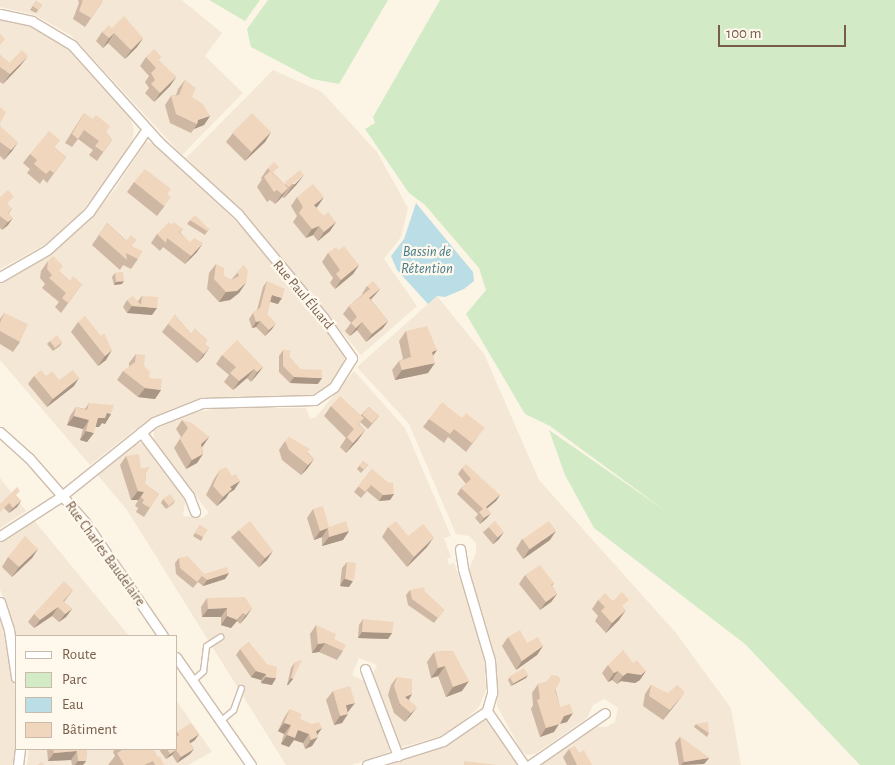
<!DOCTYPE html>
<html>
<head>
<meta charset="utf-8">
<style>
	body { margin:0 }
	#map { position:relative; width:895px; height:765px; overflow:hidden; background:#fcf5e6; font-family:"Alegreya Sans",sans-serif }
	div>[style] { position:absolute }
	.residential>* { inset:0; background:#f4e7d5 }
	.green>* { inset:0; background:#d2eac5 }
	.water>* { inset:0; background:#bbdde6 }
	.roads { filter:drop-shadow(1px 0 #cebdad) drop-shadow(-1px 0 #cebdad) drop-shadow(0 1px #cebdad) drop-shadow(0 -1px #cebdad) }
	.service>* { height:4.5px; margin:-2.25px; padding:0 2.25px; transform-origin:2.25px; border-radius:2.25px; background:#fff }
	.minor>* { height:9px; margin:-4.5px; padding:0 4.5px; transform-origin:4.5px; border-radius:4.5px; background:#fff }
	.wall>* { inset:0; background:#cfb8a3; transform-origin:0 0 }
	.shaded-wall>* { inset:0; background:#a99685 }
	.building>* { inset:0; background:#f1d6be; transform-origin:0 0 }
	span { translate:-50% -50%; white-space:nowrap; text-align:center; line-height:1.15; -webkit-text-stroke:4.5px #fff9ed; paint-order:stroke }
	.street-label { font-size:14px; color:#765d4b }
	.water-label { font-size:15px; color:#457a89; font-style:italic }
	.legend { position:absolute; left:15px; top:635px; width:162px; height:115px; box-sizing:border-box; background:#fff9ed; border:1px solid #c8bbac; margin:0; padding:6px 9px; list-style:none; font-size:15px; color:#765d4b }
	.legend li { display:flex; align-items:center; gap:10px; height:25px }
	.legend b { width:25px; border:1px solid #c8bbac }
	.scale { position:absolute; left:718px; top:25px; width:128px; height:22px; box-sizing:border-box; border:2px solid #765d4b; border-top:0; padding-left:6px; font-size:15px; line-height:18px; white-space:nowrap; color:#765d4b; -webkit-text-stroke:4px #fff9ed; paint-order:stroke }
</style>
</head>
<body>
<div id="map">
	<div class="residential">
		<div style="clip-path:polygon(0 0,182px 0,222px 33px,205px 56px,243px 93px,182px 155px,72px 36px,35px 15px,0 7px)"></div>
		<div style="clip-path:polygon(0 17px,32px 25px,64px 42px,130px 117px,134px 130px,132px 141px,116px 169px,78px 216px,46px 244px,0 269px)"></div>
		<div style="clip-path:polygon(273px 70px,322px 92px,377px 152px,408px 208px,401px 237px,384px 259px,417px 306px,361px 355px,248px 219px,186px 158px)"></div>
		<div style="clip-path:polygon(146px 142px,157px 144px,242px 227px,329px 333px,344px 353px,344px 366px,328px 386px,309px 397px,227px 397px,174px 408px,137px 428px,90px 465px,0 360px,0 281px,48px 255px,82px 227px,113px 192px)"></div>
		<div style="clip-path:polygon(437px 296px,484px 354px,539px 480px,676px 633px,731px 708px,741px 765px,538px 765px,593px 726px,606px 727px,615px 722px,618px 708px,604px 699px,593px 705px,587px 718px,535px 754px,527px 755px,521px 750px,497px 706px,493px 651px,468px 571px,476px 553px,476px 543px,469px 536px,456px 534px,409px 424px,357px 367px)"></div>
		<div style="clip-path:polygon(354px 371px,405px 428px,451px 536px,444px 538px,451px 557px,447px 559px,449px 565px,454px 563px,471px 608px,485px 664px,486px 690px,479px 707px,458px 726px,438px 737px,402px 747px,397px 742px,371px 678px,377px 665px,359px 658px,352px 675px,364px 681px,390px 744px,389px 752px,352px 765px,286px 765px,127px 510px,96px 473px,133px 444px,144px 443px,186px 496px,183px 516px,202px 518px,209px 513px,154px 442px,154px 430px,187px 414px,218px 408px,306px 408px,310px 419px,316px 417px)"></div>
		<div style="clip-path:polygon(0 478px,26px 511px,0 528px)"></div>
		<div style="clip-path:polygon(33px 519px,129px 636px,16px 636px,0 589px,0 540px)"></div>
		<div style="clip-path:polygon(0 614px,15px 689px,16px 755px,13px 765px,0 765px)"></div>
		<div style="clip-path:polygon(176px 700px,212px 752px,188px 765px,27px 765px,29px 749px,176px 749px)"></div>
		<div style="clip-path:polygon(485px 720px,494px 724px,518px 765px,388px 765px,443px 746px)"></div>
	</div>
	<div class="green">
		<div style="clip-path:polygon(209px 0,260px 0,245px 21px)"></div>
		<div style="clip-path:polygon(268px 0,388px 0,339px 84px,312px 79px,251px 47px,247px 29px)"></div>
		<div style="clip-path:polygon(440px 0,895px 0,895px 765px,860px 765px,745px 644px,594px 528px,565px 475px,549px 430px,667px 512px,550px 426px,525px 414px,466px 314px,486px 290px,479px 268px,425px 205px,409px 193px,365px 129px,375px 123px,373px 117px)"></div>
	</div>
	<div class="water">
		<div style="clip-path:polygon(416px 203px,473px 272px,474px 281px,464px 289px,445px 297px,437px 296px,428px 304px,397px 270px,391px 256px,404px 239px)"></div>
	</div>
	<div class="roads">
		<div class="service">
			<div style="left:192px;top:681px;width:15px;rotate:-42deg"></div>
			<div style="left:203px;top:671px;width:25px;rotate:-83deg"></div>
			<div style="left:206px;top:646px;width:17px;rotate:-33deg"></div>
			<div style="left:220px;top:721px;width:17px;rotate:-40deg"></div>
			<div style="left:233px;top:710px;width:23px;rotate:-70deg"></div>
		</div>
		<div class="minor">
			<div style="left:0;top:14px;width:33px;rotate:12deg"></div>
			<div style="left:32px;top:21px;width:47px;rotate:31deg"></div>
			<div style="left:72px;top:45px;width:129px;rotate:48.1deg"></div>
			<div style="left:158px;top:141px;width:108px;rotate:42.4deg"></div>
			<div style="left:238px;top:214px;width:134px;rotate:50.5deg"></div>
			<div style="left:323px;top:317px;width:50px;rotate:54.7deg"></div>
			<div style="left:352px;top:358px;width:34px;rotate:122deg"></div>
			<div style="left:334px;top:387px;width:23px;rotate:146deg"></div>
			<div style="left:315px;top:400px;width:113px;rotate:178.5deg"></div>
			<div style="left:202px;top:403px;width:52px;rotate:158.4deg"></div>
			<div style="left:154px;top:422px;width:122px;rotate:141.3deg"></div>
			<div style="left:59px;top:498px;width:70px;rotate:147.2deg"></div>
			<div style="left:0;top:277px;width:54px;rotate:-29.9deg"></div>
			<div style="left:47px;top:250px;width:57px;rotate:-42.1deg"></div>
			<div style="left:89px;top:212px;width:101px;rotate:-55.1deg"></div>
			<div style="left:0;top:432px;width:39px;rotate:42deg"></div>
			<div style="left:29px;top:458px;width:85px;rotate:48.8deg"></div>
			<div style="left:85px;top:522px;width:138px;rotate:55.6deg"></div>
			<div style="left:141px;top:432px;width:80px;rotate:53.1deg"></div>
			<div style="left:189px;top:496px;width:17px;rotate:69deg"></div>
			<div style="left:460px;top:549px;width:20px;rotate:81deg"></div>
			<div style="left:463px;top:569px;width:96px;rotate:73.6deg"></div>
			<div style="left:490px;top:661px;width:32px;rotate:86deg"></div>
			<div style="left:492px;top:693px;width:19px;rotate:106deg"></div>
			<div style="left:0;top:602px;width:29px;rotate:72deg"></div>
			<div style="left:9px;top:630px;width:48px;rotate:81.5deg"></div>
			<div style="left:176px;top:657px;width:131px;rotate:55.2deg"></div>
			<div style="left:365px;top:669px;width:93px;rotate:69.2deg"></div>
			<div style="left:18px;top:765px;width:16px;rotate:-83deg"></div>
			<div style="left:367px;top:765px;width:80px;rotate:-17.5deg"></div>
			<div style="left:443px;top:741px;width:53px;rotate:-34.3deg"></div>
			<div style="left:487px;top:711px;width:65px;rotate:55.6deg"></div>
			<div style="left:530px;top:765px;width:91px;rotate:-34.7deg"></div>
		</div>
	</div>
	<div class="wall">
		<div style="clip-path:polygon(78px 0,103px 1px,85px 27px,73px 19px,79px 3px)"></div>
		<div style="clip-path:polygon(36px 1px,42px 5px,36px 13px,30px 10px)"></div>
		<div style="clip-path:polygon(112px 28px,143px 38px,137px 47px,125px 59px,108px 43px,103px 48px,96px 41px,102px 32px)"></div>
		<div style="clip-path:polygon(0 55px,9px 63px,21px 65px,3px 84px,0 82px)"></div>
		<div style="clip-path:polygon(161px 56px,158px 60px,176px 77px,170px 86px,154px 102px,145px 93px,149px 88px,145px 82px,149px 76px,140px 66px,146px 57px)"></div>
		<div style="clip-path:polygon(185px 80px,192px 97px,210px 116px,204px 125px,194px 129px,191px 133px,170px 123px,165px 105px,171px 96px,176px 95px,178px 89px)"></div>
		<div style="clip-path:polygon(84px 113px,106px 132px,112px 140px,97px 161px,89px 155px,93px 150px,78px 139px,72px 147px,65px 143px)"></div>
		<div style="clip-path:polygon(0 126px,12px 151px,4px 160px,0 156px)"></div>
		<div style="clip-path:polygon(271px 132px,265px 142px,245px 161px,226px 142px,233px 133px)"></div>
		<div style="clip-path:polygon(60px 140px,54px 147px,66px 157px,47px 183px,43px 179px,40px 184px,27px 173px,30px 169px,23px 163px,30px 154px)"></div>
		<div style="clip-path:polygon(268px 168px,285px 185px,286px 184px,297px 184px,284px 198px,282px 197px,275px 204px,270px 200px,267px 202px,257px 187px,262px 179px,261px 178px)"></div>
		<div style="clip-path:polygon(134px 182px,167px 194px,164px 207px,157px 216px,127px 192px)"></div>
		<div style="clip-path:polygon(0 197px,12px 209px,9px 213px,8px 225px,2px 230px,0 228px)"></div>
		<div style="clip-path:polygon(297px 197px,318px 206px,316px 208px,323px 216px,336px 222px,330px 231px,318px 241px,313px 235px,306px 238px,293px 222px,297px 216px,291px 206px)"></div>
		<div style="clip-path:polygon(190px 220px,209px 229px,205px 235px,187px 224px)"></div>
		<div style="clip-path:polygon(107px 223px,132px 246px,138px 259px,131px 269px,123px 265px,120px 270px,92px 245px)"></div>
		<div style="clip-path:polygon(172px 225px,183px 229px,180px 232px,197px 252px,185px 264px,163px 247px,160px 251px,151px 243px,157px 234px)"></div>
		<div style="clip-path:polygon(339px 250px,359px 265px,353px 274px,335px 289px,330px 283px,333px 278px,322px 262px,328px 253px)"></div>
		<div style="clip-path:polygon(48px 261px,70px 281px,82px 284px,61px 313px,55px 307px,59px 302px,42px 288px,45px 284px,40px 278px,41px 271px)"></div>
		<div style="clip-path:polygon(216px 264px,224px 276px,231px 280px,244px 265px,239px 293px,230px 300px,219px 302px,207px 289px,209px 273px)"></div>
		<div style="clip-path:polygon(115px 273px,122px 284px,114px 285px,112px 277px)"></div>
		<div style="clip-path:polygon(267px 281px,278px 304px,270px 302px,267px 314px,272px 329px,265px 336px,256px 327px,252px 328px,249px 319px,253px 313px,257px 310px,263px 287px)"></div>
		<div style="clip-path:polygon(367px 286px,380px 289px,374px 296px,371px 300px,388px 321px,383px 328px,366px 342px,357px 330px,350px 336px,345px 331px,351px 323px,343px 314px,349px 306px,363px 294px,362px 294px)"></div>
		<div style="clip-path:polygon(142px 296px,152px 315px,127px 313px,123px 307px,127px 300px,138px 301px)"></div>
		<div style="clip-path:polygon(4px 313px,20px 342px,13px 352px,0 344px,0 319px)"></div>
		<div style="clip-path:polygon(175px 315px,191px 334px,195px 329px,207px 340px,205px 344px,209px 348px,203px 357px,197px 363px,162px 332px,168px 324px)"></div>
		<div style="clip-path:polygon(78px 322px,101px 336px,106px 360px,98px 366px,71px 332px)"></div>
		<div style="clip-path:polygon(406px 331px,437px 350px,433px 356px,428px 373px,395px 380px,392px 370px,399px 361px,403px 359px,399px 341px)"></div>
		<div style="clip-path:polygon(50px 341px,62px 342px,60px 346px,53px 351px,47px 344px)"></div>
		<div style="clip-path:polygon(283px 350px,300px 369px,318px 384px,290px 383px,279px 372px,279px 356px)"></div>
		<div style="clip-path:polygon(136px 354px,144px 366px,149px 378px,161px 390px,155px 399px,138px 397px,117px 380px,123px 371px,129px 367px,129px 363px)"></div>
		<div style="clip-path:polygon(222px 355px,263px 367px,256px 376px,251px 382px,247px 378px,233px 390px,224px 382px,229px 375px,216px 364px)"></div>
		<div style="clip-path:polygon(34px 376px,46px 376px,74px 386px,47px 407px,28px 384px)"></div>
		<div style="clip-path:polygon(89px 403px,111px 414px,105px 424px,102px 423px,99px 427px,95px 427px,87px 442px,80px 440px,83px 429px,67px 425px,70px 416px,76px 407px,85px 409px)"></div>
		<div style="clip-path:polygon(331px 406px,361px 415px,369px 407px,379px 416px,368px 429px,360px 422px,359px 424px,365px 430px,358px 440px,346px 453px,340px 447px,346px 438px,324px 416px)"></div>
		<div style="clip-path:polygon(429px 419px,478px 436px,466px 452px,448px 437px,444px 443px,423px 427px)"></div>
		<div style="clip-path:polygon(182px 420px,209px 437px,202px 447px,203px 454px,197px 463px,186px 469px,174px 448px,181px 437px,176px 429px)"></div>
		<div style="clip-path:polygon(285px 441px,308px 453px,314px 459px,307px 469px,301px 475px,282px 460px,279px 450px)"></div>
		<div style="clip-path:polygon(126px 456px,141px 468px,146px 473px,145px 484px,159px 494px,144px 517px,136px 512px,138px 508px,135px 506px,138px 500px,131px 500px,120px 465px)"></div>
		<div style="clip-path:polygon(363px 461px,368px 465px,361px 473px,357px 469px)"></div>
		<div style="clip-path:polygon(462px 468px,500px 495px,496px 501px,487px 508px,487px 518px,480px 524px,475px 518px,478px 514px,457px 494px,461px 488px,466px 484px,458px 474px)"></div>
		<div style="clip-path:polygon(372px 469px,394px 494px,390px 500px,379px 501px,367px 491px,361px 498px,354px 492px)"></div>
		<div style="clip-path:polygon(220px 470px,240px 481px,234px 490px,229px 493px,226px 498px,217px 506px,206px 495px,214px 479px)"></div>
		<div style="clip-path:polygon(16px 496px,21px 501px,17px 507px,9px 513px,0 504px)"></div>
		<div style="clip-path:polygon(163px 499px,175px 501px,173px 504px,166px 509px,161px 503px)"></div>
		<div style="clip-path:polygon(313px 509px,329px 527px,349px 531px,343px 540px,322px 546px,322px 537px,314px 540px,307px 518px)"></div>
		<div style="clip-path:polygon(200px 525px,203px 537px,201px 541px,193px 536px)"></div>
		<div style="clip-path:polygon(388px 527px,408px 536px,427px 547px,407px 567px,382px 537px)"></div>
		<div style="left:489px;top:527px;width:16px;height:8px;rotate:50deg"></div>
		<div style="left:239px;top:530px;width:41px;height:11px;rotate:47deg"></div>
		<div style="clip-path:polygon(522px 539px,550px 540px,523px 559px,516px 549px)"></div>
		<div style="clip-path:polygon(38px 549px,32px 558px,12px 577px,2px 567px,8px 557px)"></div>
		<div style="clip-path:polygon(179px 558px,204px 574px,229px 573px,225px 579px,203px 586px,198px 582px,193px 588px,176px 574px,175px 563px)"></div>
		<div style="clip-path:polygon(347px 562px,349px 587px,340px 586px,342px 568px)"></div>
		<div style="clip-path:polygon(525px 575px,554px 583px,552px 586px,557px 594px,551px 602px,540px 610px,519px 584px)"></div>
		<div style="clip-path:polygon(73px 590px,64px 602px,72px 609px,66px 617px,59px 622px,52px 616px,34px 628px,28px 622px,34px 614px)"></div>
		<div style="clip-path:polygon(410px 590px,425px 592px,444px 610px,434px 623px,408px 605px,406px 595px)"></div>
		<div style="clip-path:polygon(207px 598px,252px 608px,246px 617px,240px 624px,237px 621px,231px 628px,221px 625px,221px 617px,202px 617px,201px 607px)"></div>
		<div style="clip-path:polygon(598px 600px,613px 601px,623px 608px,619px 620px,606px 633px,595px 621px,598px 616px,592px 609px)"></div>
		<div style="clip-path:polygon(363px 619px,392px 633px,388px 639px,358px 638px,359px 625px)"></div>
		<div style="clip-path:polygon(316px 625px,334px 639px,343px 651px,337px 660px,319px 652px,312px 653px,310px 634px)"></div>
		<div style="clip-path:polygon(508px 637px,527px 643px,543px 646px,537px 655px,516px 670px,502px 646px)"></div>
		<div style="clip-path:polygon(249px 642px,272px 685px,261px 683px,261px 680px,251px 677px,236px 655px,240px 649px)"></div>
		<div style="clip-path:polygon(453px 651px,462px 691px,446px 697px,438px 676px,431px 678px,427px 662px,434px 652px)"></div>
		<div style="clip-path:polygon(295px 662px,293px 679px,288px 685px,287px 685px,291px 668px)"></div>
		<div style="clip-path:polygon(608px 665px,640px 680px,635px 683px,621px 681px,617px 684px,612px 680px,608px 682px,602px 673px)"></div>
		<div style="clip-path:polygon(552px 675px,560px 707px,567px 722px,559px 724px,554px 732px,540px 737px,531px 709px,533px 705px,532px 693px,538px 684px,547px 682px)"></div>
		<div style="clip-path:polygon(397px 677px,412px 694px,409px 700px,411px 715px,405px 722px,394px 713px,388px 695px,391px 685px)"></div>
		<div style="clip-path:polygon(510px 677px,526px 678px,511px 686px,508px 680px)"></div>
		<div style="clip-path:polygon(651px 685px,678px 701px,663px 720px,643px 706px,645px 694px)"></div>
		<div style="clip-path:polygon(333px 691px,348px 712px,342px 723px,334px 725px,326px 700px)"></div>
		<div style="clip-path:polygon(290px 709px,300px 719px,317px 735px,312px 746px,305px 749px,303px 743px,294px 740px,289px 747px,281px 744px,284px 734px,278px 731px,284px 718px)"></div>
		<div style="clip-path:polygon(696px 724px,709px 733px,707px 737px,694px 727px)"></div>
		<div style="clip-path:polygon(177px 732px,195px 740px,190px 743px,194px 749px,190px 754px,177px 763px,172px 755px,166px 759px,160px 751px,161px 749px,176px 749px,176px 734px)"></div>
		<div style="clip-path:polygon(680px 737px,709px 758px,704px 764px,679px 765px,675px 743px)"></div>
		<div style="clip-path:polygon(47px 749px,87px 749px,86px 761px,83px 765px,72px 765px,71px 760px,48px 761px)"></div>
		<div style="clip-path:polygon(115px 749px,153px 749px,158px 758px,164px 765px,108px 765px,115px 756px,113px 752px)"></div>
		<div style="clip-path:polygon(569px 749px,592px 765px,567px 765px,563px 757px)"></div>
	</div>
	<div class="shaded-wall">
		<div style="clip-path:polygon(114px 33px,108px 43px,103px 48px,109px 38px)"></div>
		<div style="clip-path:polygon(143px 38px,137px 47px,125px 59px,131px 50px)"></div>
		<div style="clip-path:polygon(28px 56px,21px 65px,3px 84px,10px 74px)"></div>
		<div style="clip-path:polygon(176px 77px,170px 86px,154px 102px,160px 93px)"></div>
		<div style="clip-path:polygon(210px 116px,204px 125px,194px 129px,197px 124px,198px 120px)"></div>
		<div style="clip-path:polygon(271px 132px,265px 142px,245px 161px,252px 152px)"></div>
		<div style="clip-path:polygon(18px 142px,12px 151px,4px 160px,11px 150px)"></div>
		<div style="clip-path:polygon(304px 175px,297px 184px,284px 198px,291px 188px)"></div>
		<div style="clip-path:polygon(288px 188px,281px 198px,275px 204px,282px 194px)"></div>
		<div style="clip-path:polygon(324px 197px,318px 206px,307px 215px,314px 205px)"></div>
		<div style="clip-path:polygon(13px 218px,8px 225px,2px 230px,8px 222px)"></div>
		<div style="clip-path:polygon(336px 222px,330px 231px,318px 241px,324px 232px)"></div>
		<div style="clip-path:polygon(319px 226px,313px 235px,306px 238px,312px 229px)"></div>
		<div style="clip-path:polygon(203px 243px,197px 252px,185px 264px,191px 256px)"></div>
		<div style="clip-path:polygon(359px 265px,353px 274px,335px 289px,341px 280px)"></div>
		<div style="clip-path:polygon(124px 281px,122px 284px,114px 285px,116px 282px)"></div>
		<div style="clip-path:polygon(246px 283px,239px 293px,230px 300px,219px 302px,226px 292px)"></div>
		<div style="clip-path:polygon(380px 289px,374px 296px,363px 305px,369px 298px)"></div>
		<div style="clip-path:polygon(272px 295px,282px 298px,278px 304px,268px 301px)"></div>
		<div style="clip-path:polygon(132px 306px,157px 308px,152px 315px,127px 313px)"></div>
		<div style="clip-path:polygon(260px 321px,256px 327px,252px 328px,256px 322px)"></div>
		<div style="clip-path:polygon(388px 321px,383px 328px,366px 342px,372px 334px)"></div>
		<div style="clip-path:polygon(362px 322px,357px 330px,350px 336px,356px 328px)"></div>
		<div style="clip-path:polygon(276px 323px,272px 329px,265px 336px,269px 330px)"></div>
		<div style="clip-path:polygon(209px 348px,203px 357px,197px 363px,204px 354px)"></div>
		<div style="clip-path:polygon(112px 350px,106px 360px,98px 366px,105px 356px)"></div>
		<div style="clip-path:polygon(437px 350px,430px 360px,432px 352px)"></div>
		<div style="clip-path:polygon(435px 363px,428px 373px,395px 380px,402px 370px)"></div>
		<div style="clip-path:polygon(263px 367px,256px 376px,251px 382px,257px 372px)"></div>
		<div style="clip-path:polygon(254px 369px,247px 378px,233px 390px,239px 381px)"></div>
		<div style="clip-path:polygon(294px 377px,322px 378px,318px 384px,290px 383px)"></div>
		<div style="clip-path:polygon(79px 378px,74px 386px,47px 407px,53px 399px)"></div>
		<div style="clip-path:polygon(145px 388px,161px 390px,155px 399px,138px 397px)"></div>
		<div style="clip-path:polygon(107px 413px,111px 414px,105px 424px,102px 423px,99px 427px,91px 427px,98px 418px)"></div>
		<div style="clip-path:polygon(74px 416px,89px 420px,83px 429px,67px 425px)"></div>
		<div style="clip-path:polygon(365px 430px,358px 440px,346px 453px,353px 443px)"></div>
		<div style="clip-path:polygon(86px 431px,94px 433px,87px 442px,80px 440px)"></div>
		<div style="clip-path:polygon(209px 437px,203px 446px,195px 453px,201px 444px)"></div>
		<div style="clip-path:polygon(203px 454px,197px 463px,186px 469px,192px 460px)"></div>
		<div style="clip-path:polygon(314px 459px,307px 469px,301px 475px,308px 465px)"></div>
		<div style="clip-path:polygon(240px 481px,234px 490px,229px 493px,226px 498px,217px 506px,230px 487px)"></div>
		<div style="clip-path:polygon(138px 491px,144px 492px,138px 500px,131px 500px)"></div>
		<div style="clip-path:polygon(394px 494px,390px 500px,379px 501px,383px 495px)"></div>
		<div style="clip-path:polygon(500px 495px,496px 501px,482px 513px,486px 507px)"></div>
		<div style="clip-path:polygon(21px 501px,17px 507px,9px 513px,13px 508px)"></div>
		<div style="clip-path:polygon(491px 513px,487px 518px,480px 524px,484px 518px)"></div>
		<div style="clip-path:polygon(328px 528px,322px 537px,314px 540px,320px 531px)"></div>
		<div style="clip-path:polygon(349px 531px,343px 540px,322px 546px,329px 537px)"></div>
		<div style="clip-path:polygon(556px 531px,550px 540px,523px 559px,529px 550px)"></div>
		<div style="clip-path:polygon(504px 532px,499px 539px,493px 544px,498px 537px)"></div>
		<div style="clip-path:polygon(434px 537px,427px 547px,407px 567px,414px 557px)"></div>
		<div style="clip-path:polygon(38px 549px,32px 558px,12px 577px,19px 567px)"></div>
		<div style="clip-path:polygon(273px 551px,267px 560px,259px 567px,265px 558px)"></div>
		<div style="clip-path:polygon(229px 573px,225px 579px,203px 586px,207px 580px)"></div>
		<div style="clip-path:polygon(344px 579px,353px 581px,349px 587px,340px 586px)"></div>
		<div style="clip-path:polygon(557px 594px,551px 602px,540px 610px,546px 602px)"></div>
		<div style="clip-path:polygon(58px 607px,52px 616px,34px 628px,40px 620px)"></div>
		<div style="clip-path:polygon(227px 608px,221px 617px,202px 617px,208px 609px)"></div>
		<div style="clip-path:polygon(252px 608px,246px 617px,240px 624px,246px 615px)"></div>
		<div style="clip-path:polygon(72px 609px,66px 617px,59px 622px,65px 614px)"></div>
		<div style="clip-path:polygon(626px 610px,619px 620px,606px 633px,612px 623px)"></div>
		<div style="clip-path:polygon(243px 613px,237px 621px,231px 628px,221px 625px,227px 616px)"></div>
		<div style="clip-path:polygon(362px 632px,392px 633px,388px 639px,358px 638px)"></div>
		<div style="clip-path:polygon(325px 643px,319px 652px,312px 653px,318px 644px)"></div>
		<div style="clip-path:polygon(543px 646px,537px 655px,516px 670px,522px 661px)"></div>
		<div style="clip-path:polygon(445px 666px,438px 676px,431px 678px,438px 668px)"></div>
		<div style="clip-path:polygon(256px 671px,266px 674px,261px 680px,251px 677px)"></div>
		<div style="clip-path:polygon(618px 671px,612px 680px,608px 682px,614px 673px)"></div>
		<div style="clip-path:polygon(646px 671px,640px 680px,635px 683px,621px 681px,617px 684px,623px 676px,627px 673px)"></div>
		<div style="clip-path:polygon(528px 675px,526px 678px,511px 686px,514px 683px)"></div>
		<div style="clip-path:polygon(266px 677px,276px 678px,272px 685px,261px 683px)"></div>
		<div style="clip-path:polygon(291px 678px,293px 679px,288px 685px,287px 685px)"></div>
		<div style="clip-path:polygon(469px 681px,462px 691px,446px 697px,453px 687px)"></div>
		<div style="clip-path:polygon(685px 692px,678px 701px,663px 720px,670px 710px)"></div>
		<div style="clip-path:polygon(412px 694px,406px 703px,399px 705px,405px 697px)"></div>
		<div style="clip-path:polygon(355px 703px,348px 712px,339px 715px,346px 705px)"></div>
		<div style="clip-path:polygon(417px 707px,411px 715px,405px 722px,411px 713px)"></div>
		<div style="clip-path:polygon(573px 713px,567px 722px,559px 724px,554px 732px,540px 737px,546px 728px,564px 716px)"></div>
		<div style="clip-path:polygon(348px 714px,342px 723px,334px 725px,340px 716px)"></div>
		<div style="clip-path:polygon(284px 723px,291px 725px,284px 734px,278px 731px)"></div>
		<div style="clip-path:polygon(322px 728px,316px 737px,316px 731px)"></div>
		<div style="clip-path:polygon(298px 730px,309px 734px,303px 743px,294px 740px,289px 747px,281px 744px,287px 735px)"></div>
		<div style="clip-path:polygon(199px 734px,195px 740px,185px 747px,189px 741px)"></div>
		<div style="clip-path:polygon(318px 737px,312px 746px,305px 749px,311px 740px)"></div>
		<div style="clip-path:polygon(194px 749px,190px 754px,177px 763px,181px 757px)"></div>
		<div style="clip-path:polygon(176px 750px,172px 755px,166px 759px,170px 754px)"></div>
		<div style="clip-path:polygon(77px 751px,71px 760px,48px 761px,54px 753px)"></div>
		<div style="clip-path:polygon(709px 758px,704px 764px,681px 765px,684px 762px)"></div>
		<div style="clip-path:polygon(78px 761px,86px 761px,83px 765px,75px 765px)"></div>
	</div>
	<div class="building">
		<div style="clip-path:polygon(83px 0,102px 0,103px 1px,91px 18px,79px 11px)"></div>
		<div style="left:36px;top:1px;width:7px;height:6px;rotate:34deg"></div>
		<div style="clip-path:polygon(124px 16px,143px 38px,131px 50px,114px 33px,109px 38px,102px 32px,109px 25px,112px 28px)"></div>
		<div style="clip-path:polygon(0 34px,5px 39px,0 45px)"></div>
		<div style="clip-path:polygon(154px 49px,161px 56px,158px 59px,176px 77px,160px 93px,151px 84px,155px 80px,151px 73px,156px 68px,146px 57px)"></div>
		<div style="clip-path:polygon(22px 50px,28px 56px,10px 74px,0 67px,0 55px,9px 63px)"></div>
		<div style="clip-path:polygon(185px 80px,196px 88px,192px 97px,203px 104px,210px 116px,198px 120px,197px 124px,176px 114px,171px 96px,179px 95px)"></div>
		<div style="clip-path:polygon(0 107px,6px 112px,0 124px)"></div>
		<div style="clip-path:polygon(84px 113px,93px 119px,96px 115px,110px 126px,106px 132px,112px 140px,103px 152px,95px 146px,99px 141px,84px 130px,78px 139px,72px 134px)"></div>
		<div style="left:252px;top:113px;width:27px;height:28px;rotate:45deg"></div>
		<div style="clip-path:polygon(0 126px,18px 142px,11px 150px,0 142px)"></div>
		<div style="clip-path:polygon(49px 131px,60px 140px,54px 147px,66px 157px,54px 173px,50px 170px,46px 174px,34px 164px,37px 160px,30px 154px)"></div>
		<div style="clip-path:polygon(274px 162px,279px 167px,272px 173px,268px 168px)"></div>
		<div style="clip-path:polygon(145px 169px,171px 189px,167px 194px,171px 197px,164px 206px,134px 182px)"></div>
		<div style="left:300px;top:170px;width:6px;height:20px;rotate:51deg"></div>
		<div style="clip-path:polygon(270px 171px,288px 188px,282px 194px,277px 190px,274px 192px,264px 177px)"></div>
		<div style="clip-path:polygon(313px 184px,324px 197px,314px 205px,323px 216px,328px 212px,336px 222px,324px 232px,319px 226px,312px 229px,299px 213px,303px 207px,297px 197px)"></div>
		<div style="clip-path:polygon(8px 190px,14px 197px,7px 203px,12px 209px,8px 213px,13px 218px,8px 222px,0 216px,0 197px)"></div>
		<div style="clip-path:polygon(195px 215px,209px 229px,207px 231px,190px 220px)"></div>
		<div style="clip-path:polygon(169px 222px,172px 225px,174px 222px,183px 229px,179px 232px,190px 242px,194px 238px,203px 243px,191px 256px,167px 238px,166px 243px,157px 234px)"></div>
		<div style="clip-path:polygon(107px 223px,126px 241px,131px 235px,137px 240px,131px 246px,143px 251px,138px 259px,126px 253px,127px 260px,99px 235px)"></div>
		<div style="clip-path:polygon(344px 246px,359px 265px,341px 280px,336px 274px,340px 270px,328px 253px,336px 247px,339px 250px)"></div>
		<div style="clip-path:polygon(53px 256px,63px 266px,59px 271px,70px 281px,73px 276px,82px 284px,68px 303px,62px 298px,66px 293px,49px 278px,52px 275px,47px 269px,48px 261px)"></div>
		<div style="clip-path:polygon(216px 264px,224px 268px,224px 276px,231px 280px,239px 276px,237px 272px,244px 265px,248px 271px,246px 283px,237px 291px,226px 292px,214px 279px)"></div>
		<div style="left:123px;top:272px;width:9px;height:8px;rotate:84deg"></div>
		<div style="clip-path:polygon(267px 281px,285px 289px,282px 298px,272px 295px,267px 314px,276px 323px,269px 330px,260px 321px,256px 322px,253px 313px,260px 308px)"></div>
		<div style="clip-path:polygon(373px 281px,380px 289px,369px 298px,388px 321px,372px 334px,362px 322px,356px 328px,351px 323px,357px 317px,349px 306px,370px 289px,367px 286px)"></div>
		<div style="clip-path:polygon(133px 296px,141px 305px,142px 296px,158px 297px,157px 308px,132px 306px,127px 300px)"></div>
		<div style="clip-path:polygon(4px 313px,28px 324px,20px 342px,0 331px,0 323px)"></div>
		<div style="clip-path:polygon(175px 315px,191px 334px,195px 329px,207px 340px,205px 344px,209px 348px,204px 354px,168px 324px)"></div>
		<div style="clip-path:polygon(85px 316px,101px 336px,104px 333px,112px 350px,105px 356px,78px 322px)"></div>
		<div style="clip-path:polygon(427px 326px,437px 350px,432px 352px,435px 363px,402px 370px,399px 361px,411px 357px,406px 331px)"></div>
		<div style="clip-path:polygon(57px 335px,62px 342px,55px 348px,50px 341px)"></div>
		<div style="clip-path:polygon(237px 340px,263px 367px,257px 372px,254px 369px,239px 381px,230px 373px,236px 367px,222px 355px)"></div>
		<div style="clip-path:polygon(283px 350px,290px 350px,290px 358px,300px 369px,322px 370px,322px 378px,294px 377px,283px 366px)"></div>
		<div style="clip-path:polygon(136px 354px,145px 355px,144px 366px,150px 372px,149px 378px,162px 379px,161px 390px,145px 388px,123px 371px,135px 362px)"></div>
		<div style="clip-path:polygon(41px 370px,46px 376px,52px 371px,59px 380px,73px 370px,79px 378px,53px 399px,34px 376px)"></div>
		<div style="clip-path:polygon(340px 396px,364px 418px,358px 424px,365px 430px,353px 443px,347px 437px,354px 429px,331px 406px)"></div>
		<div style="clip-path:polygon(442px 402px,462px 418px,466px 413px,485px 428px,472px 443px,454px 429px,450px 434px,429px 419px)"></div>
		<div style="clip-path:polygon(89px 403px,114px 405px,111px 414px,107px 413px,105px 418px,98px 418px,94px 433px,86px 431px,89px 420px,74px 416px,76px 407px,87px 410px)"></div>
		<div style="left:369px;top:407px;width:13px;height:10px;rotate:42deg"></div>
		<div style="clip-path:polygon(182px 420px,192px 423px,209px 437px,201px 444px,203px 454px,192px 460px,180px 439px,188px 428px)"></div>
		<div style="clip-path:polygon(289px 437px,310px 449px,307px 453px,314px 459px,308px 465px,289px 450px,285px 441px)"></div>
		<div style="clip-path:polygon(139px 454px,141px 468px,150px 467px,146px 473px,145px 484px,159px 494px,150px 508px,142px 503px,144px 500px,141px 497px,144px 492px,138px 491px,126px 456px)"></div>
		<div style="left:363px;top:461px;width:6px;height:6px;rotate:39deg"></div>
		<div style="clip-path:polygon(466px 464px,500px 495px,486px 507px,491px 513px,484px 518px,479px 512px,483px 509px,461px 488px,471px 479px,462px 468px)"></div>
		<div style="clip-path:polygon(226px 467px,232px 476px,236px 474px,240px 481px,230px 487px,232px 489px,223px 497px,213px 486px,220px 470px)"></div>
		<div style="clip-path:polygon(372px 469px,389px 483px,393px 482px,394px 494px,383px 495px,371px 485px,365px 492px,358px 486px)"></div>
		<div style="clip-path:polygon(17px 487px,20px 491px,16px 495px,21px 501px,13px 508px,9px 503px,0 512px,0 504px)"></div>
		<div style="clip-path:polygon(170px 494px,175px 501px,169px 506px,163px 499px)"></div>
		<div style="clip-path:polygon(323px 506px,329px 527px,346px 521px,349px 531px,329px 537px,328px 528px,320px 531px,313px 509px)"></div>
		<div style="clip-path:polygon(250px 521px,273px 551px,265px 558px,239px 530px)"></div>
		<div style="clip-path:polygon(396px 521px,408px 536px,423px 524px,434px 537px,414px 557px,388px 527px)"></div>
		<div style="left:495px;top:521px;width:14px;height:8px;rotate:51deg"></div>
		<div style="left:549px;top:521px;width:12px;height:32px;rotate:55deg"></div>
		<div style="clip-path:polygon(200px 525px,208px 530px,203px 537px,195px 533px)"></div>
		<div style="clip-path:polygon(25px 536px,38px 549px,19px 567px,8px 557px)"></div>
		<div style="clip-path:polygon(188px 556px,204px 574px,227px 567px,229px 573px,207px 580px,202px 576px,197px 582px,180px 568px,179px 558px)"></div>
		<div style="left:347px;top:562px;width:9px;height:17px;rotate:6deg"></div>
		<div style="clip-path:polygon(540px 565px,554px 583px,551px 585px,557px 594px,546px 602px,525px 575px)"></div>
		<div style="clip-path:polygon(64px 581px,73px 590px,63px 601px,72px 609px,65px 614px,58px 607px,40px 620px,34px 614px)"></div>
		<div style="clip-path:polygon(424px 587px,425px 592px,444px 610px,438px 618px,412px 599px,410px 590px)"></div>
		<div style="clip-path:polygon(622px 592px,629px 600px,622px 606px,626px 610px,612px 623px,601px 611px,605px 607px,598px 600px,605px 593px,613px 601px)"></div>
		<div style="clip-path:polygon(245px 597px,252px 608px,246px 615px,243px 613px,237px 620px,227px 616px,227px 608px,208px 609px,207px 598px)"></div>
		<div style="clip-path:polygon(363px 619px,394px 622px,392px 633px,362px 632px)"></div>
		<div style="clip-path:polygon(316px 625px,336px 634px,334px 639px,346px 645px,343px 651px,325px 643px,318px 644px)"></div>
		<div style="clip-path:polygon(520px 630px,527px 643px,538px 637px,543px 646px,522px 661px,508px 637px)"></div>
		<div style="clip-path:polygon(249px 642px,267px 664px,277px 667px,276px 678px,266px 677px,266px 674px,256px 671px,240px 649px)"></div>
		<div style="clip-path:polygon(623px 650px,633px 663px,637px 660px,646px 671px,641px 675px,627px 673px,623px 676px,618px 671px,614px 673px,608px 665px)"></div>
		<div style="clip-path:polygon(453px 651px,469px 681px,453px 687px,445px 666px,438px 668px,434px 652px)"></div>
		<div style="clip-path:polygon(302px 660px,293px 679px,291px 678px,295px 662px)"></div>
		<div style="left:524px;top:668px;width:8px;height:17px;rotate:60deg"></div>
		<div style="clip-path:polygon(552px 675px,558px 676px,561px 680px,555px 690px,560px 707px,570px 704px,573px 713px,564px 716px,560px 724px,546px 728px,537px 700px,540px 699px,538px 684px,548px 681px)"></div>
		<div style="clip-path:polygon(397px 677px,412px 679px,412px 694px,405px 697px,417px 707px,411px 713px,400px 704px,394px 686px)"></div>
		<div style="clip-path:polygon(651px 685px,668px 693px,677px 685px,685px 692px,670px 710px,649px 696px)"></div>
		<div style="clip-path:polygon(350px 686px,355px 703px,346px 705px,348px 714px,340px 716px,333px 691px)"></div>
		<div style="clip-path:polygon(290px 709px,302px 714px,300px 719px,312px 724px,319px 722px,322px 728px,316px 731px,318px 737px,311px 740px,309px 734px,298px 730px,295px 738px,287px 735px,291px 725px,284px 723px)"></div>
		<div style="clip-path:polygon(708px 722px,709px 733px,696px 724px)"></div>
		<div style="clip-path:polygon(191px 723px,199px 734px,189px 741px,194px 749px,181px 757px,176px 750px,170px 754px,167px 749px,176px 749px,176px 737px,179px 735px,177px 732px)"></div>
		<div style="clip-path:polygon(680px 737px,709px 758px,684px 762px)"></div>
		<div style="clip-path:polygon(575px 746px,579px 753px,584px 750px,592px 765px,577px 765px,569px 749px)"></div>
		<div style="clip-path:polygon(53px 749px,87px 749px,86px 761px,78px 761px,77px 751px,54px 753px)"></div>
		<div style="clip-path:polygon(124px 749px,153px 749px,158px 758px,160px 756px,164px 765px,155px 765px,153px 761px,144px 765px,124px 765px,117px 753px)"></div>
		<div style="clip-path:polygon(464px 761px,498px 765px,464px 765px)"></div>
		<div style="clip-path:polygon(42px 762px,44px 765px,37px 765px)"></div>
	</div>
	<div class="street-label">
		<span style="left:303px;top:295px;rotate:50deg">Rue Paul Éluard</span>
		<span style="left:105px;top:554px;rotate:54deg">Rue Charles Baudelaire</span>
	</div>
	<div class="water-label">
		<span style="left:427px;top:260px">Bassin de<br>Rétention</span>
	</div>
	<ul class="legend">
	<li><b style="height:6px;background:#fff"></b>Route</li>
	<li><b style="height:14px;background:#d2eac5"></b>Parc</li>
	<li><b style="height:14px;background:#bbdde6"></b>Eau</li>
	<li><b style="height:14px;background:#f1d6be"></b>Bâtiment</li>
	</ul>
	<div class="scale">100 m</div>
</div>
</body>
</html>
